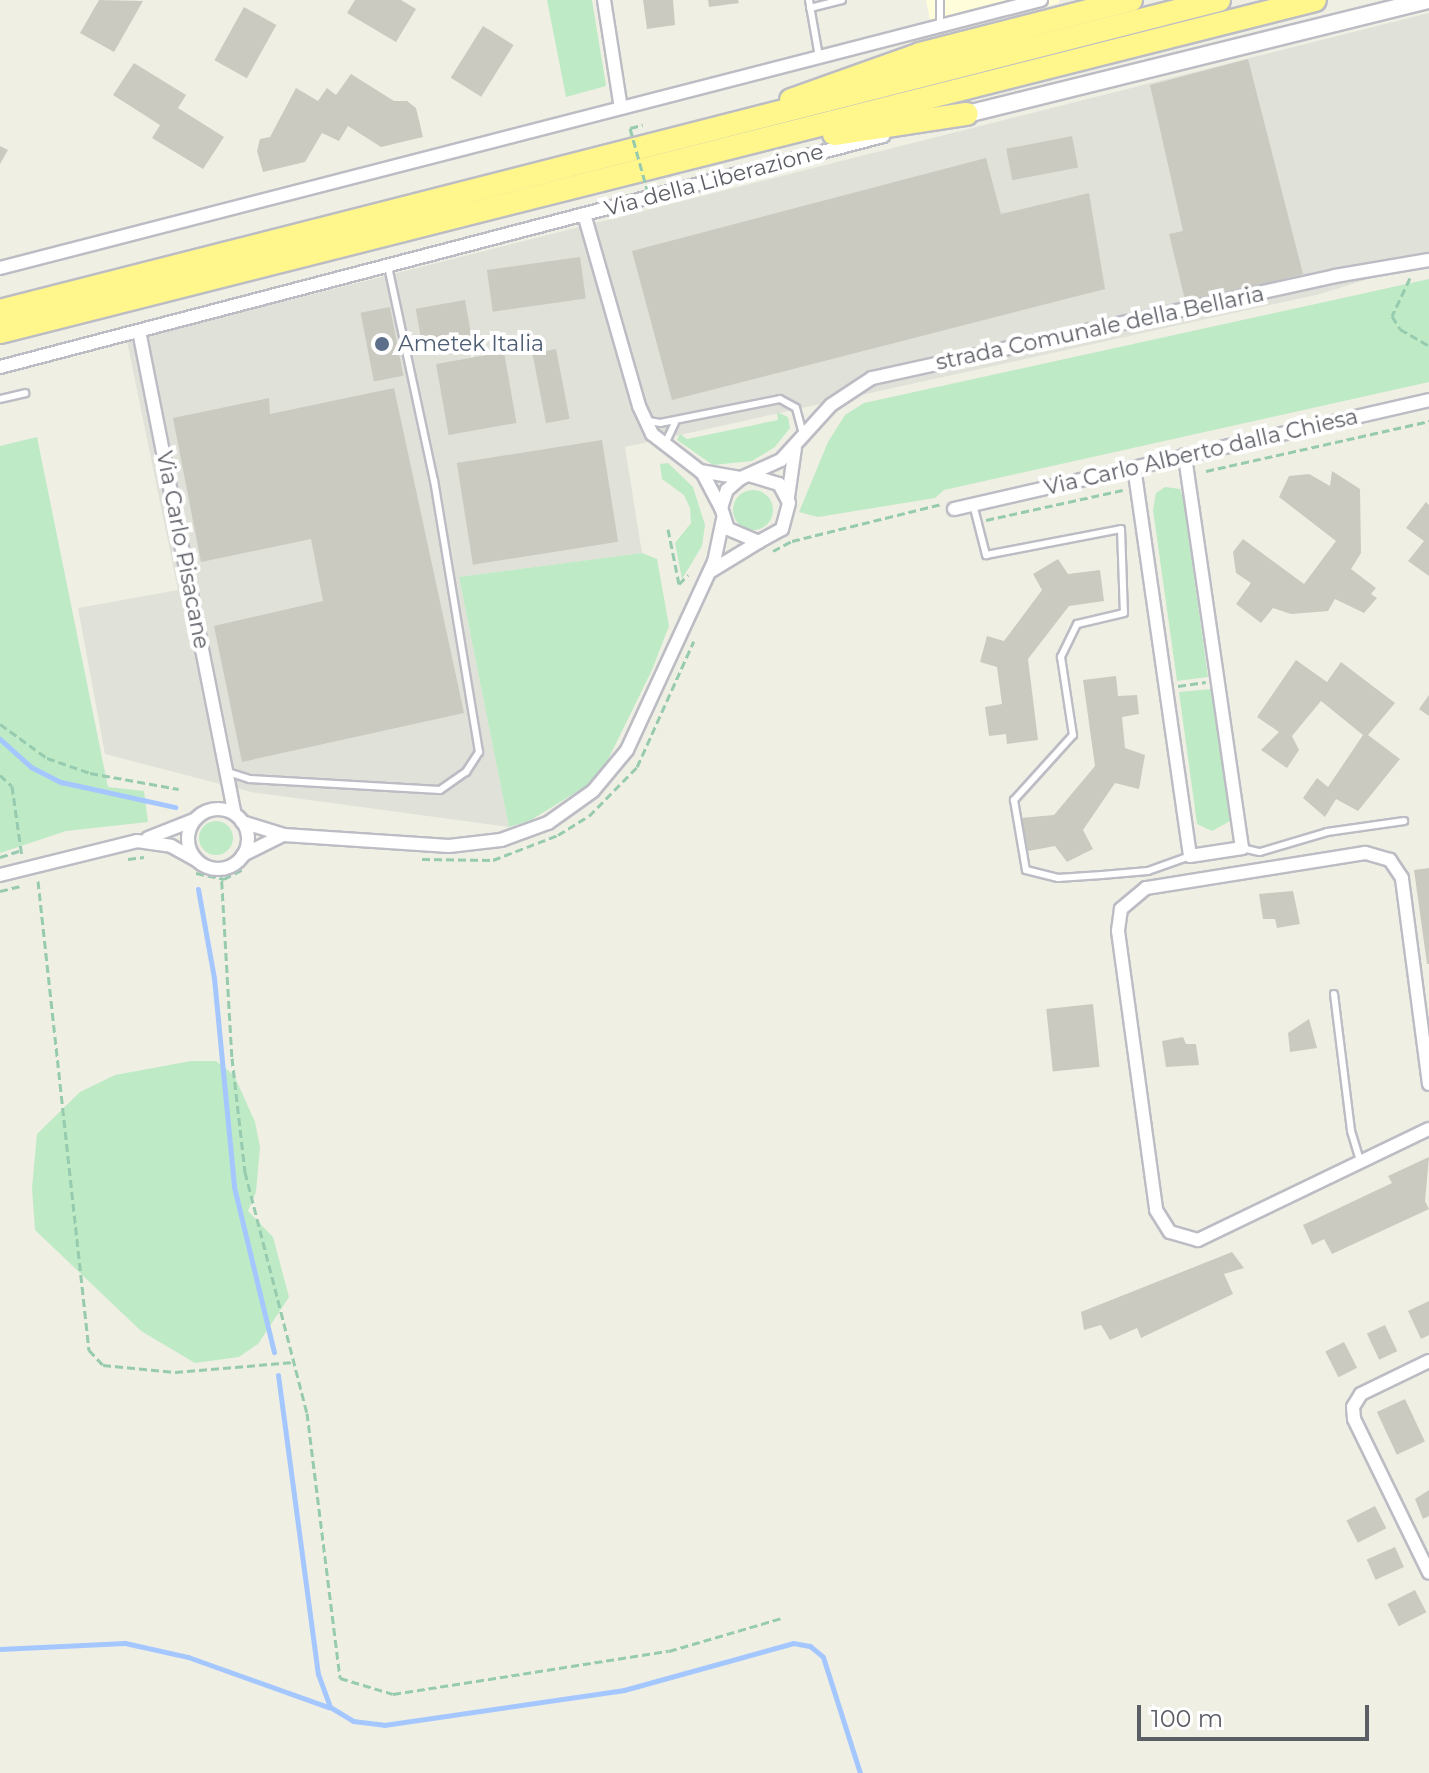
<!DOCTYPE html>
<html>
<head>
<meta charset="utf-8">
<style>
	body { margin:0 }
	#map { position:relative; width:1429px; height:1773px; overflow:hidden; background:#f0efe4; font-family:Montserrat,sans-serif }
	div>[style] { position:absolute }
	.commercial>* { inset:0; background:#fffdda }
	.industrial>* { inset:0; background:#e0e1d8 }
	.green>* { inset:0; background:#beeac6 }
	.round { border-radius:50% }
	.stream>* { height:5px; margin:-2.5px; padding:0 2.5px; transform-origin:2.5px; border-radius:2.5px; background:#a5c7ff }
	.building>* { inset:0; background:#cbcac1; transform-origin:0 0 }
	.path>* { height:3px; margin-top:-1.5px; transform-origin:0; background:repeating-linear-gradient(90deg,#96cbaf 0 8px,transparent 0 12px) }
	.roads { filter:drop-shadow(2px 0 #bcbdc4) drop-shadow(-2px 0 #bcbdc4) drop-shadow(0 2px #bcbdc4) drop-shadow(0 -2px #bcbdc4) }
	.lane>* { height:6px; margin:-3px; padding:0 3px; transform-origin:3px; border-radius:3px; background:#fff }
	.street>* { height:12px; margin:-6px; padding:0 6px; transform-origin:6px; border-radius:6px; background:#fff }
	.street>.ring { margin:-6px; padding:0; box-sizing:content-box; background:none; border:12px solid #fff; border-radius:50% }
	.secondary>* { height:16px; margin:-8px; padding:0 8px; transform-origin:8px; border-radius:8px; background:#fff }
	.highway>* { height:22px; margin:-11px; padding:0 11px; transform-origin:11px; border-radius:11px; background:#fff78c }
	.path-bridge>* { height:3px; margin-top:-1.5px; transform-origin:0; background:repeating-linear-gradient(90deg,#96cbaf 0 8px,transparent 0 12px) }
	.dots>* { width:22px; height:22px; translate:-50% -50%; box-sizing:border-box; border:4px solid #fff; border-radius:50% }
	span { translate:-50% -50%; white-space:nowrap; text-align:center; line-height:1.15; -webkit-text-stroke:8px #fff; paint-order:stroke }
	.street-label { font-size:22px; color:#5c5e66 }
	.service-label { font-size:22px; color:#4e5e75 }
	.left { translate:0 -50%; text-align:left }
	.scale { position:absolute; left:1137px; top:1705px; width:232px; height:36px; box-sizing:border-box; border:4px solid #5c5e66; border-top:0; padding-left:10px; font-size:24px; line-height:28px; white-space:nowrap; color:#5c5e66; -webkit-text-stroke:6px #fff; paint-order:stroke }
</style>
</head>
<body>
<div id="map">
	<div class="commercial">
		<div style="clip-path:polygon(926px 0,1059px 0,1059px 3px,933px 35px)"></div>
	</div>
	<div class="industrial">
		<div style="clip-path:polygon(1429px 13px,1429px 260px,1320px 294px,625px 447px,642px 553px,459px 577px,509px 827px,251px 792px,105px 754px,78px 608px,178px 590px,127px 341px)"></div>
	</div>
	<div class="green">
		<div style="clip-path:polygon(547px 0,592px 0,606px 86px,566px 97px)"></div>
		<div style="clip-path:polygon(1429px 279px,1429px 382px,944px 490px,935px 498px,818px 517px,799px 512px,828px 442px,845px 415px,864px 403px)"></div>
		<div style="clip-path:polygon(777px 412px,788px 417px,790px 428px,775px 447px,752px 461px,713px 465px,677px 440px,680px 434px,687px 439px,778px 420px)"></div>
		<div style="clip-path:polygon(37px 437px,108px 787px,144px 791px,148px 822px,66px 831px,0 853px,0 446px)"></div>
		<div style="clip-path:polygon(668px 463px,693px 487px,705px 525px,702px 546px,682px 579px,675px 543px,691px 523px,690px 508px,684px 495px,662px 479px,660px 464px)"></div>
		<div style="clip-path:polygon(1165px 487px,1180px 489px,1183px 498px,1208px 677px,1177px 681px,1153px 510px,1156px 493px)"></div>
		<div class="round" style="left:733px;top:490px;width:40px;height:40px"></div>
		<div style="clip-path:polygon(642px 553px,657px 559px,669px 626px,652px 670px,599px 778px,531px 820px,509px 827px,459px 577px)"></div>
		<div style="clip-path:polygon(1212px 689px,1230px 821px,1212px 831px,1197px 824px,1179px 692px)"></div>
		<div class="round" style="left:199px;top:821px;width:34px;height:34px"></div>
		<div style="clip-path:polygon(191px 1061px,216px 1061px,234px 1075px,255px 1122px,260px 1147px,256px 1192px,248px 1211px,273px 1237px,289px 1297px,258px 1344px,239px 1357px,195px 1363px,141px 1331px,35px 1230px,32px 1188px,37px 1134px,80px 1092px,115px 1075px)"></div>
	</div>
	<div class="stream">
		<div style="left:0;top:739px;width:42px;rotate:42.1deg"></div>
		<div style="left:31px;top:767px;width:34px;rotate:27deg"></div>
		<div style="left:61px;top:782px;width:117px;rotate:12.4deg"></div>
		<div style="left:198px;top:889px;width:90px;rotate:79.8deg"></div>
		<div style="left:214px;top:978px;width:210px;rotate:84.5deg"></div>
		<div style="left:234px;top:1187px;width:170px;rotate:76.4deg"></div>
		<div style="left:278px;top:1375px;width:302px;rotate:82.4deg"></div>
		<div style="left:318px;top:1674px;width:35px;rotate:70deg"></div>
		<div style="left:330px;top:1707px;width:27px;rotate:31deg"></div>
		<div style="left:353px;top:1721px;width:31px;rotate:7deg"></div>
		<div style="left:384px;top:1725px;width:243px;rotate:-8.3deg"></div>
		<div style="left:624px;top:1690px;width:175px;rotate:-15.5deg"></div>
		<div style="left:793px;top:1643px;width:17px;rotate:10deg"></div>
		<div style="left:810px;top:1646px;width:17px;rotate:40deg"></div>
		<div style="left:823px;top:1657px;width:122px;rotate:72.3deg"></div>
		<div style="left:0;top:1649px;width:125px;rotate:-2.7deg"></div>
		<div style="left:125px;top:1643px;width:65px;rotate:12.5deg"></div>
		<div style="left:188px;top:1657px;width:149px;rotate:19.7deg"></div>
	</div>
	<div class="building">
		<div style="clip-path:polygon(99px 0,143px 1px,114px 52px,80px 33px)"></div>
		<div style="clip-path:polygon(355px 0,401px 0,416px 9px,396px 42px,347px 13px)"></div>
		<div style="clip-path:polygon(643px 0,673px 0,675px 25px,647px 29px)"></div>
		<div style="clip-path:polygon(708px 0,738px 0,739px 3px,709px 7px)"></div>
		<div style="left:244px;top:7px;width:37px;height:61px;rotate:29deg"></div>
		<div style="left:483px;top:26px;width:36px;height:61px;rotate:32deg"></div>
		<div style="clip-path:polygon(1248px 59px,1303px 274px,1186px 304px,1169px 234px,1183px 231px,1150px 85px)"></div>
		<div style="clip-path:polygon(134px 63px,186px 95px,178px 108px,224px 137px,203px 169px,152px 138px,160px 125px,113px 95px)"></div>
		<div style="clip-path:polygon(351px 74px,394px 101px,407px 101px,416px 108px,423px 137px,381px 147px,348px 126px,339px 141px,322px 133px,305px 162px,263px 172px,257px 151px,260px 139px,270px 137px,296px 88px,318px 101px,327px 88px,336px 95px)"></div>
		<div style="left:1072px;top:136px;width:32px;height:67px;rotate:79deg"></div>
		<div style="clip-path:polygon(0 146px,8px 150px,0 164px)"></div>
		<div style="clip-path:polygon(986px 158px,1001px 214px,1089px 193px,1105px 289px,672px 400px,632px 251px)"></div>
		<div style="left:580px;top:257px;width:42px;height:94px;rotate:82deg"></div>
		<div style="left:465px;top:300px;width:36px;height:50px;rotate:80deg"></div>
		<div style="left:390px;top:307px;width:70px;height:30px;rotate:79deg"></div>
		<div style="left:556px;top:349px;width:71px;height:24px;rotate:79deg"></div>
		<div style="left:504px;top:352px;width:72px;height:69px;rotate:80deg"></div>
		<div style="clip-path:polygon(394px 388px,464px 713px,242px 762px,214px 626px,323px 601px,311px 539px,201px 562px,173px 418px,269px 398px,270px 414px)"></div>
		<div style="left:602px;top:440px;width:103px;height:147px;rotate:81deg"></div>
		<div style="clip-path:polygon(1332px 471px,1360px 489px,1361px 553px,1351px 569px,1376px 588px,1371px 594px,1377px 598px,1364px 613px,1335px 599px,1328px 611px,1291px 614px,1273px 608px,1261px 623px,1236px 604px,1251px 583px,1236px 573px,1233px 552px,1243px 539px,1304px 584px,1336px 541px,1279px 497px,1289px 476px,1309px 474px,1330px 486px)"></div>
		<div style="clip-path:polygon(1426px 502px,1429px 505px,1429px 576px,1408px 561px,1424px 541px,1406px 528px)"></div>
		<div style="clip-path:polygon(1058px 559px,1068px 574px,1100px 570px,1104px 601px,1069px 606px,1028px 659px,1038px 740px,1007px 744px,1006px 734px,989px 736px,985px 707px,1002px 704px,997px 667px,980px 662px,987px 636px,1004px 641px,1042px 590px,1033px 574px)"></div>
		<div style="clip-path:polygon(1296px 660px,1327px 682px,1341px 662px,1395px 703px,1368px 735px,1400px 759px,1358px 811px,1336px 799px,1325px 817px,1303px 798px,1317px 778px,1328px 787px,1363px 735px,1321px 701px,1292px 736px,1299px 750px,1287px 768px,1261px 750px,1279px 732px,1257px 717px)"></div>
		<div style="clip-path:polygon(1116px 676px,1118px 696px,1137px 695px,1139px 714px,1122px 717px,1125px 748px,1145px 755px,1139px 789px,1115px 783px,1083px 830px,1093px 849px,1067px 862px,1055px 846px,1028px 851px,1020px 818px,1054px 815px,1095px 766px,1083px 680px)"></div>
		<div style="clip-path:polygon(1429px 695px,1429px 716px,1419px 709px)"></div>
		<div style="clip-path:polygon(1429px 868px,1429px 964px,1427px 964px,1414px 870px)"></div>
		<div style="clip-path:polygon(1293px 891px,1300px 924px,1277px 928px,1275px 919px,1263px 919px,1259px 894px)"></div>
		<div style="left:1093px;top:1004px;width:63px;height:47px;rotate:84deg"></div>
		<div style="clip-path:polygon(1309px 1019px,1317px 1048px,1290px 1052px,1288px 1033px)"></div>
		<div style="clip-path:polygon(1183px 1037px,1186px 1044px,1196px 1044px,1199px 1065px,1166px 1067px,1162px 1041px)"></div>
		<div style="clip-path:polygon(1429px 1157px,1425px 1201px,1429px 1209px,1332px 1254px,1324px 1239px,1312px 1245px,1303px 1225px,1392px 1183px,1388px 1176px)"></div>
		<div style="clip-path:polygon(1232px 1252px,1244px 1268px,1224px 1274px,1233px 1294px,1141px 1338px,1137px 1328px,1110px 1340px,1101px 1325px,1084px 1330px,1081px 1312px)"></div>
		<div style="clip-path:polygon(1429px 1301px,1429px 1335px,1421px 1339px,1408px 1311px)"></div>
		<div style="left:1385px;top:1325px;width:29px;height:20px;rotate:65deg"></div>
		<div style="left:1344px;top:1342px;width:29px;height:21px;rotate:63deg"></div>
		<div style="left:1405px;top:1399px;width:47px;height:31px;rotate:65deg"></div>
		<div style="clip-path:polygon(1429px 1490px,1429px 1516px,1423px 1519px,1415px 1499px)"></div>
		<div style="left:1375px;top:1506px;width:25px;height:32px;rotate:63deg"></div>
		<div style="left:1395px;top:1547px;width:22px;height:31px;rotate:66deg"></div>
		<div style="left:1415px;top:1590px;width:25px;height:31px;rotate:63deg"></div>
	</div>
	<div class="path">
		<div style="left:630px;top:128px;width:13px;rotate:-13deg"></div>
		<div style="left:1410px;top:278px;width:42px;rotate:115.3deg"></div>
		<div style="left:1392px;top:316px;width:15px;rotate:58deg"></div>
		<div style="left:1400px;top:329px;width:34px;rotate:30deg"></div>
		<div style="left:1206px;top:471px;width:229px;rotate:-12.6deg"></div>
		<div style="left:986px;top:520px;width:140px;rotate:-12.4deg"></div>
		<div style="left:668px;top:529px;width:56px;rotate:78.7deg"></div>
		<div style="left:679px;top:584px;width:13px;rotate:-45deg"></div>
		<div style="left:773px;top:551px;width:21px;rotate:-28deg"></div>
		<div style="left:792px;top:541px;width:154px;rotate:-13.9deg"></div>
		<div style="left:1178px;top:686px;width:28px;rotate:-8deg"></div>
		<div style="left:0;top:724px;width:58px;rotate:35.9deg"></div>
		<div style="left:47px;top:758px;width:46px;rotate:19.2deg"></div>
		<div style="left:90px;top:773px;width:90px;rotate:10.2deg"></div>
		<div style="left:0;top:775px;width:16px;rotate:43deg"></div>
		<div style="left:12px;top:786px;width:72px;rotate:82deg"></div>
		<div style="left:0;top:857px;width:22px;rotate:-18deg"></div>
		<div style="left:128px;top:859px;width:16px;rotate:-7deg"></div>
		<div style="left:422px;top:859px;width:71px;rotate:0.8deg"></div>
		<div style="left:493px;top:860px;width:70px;rotate:-21deg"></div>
		<div style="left:558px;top:835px;width:36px;rotate:-32deg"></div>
		<div style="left:589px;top:816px;width:69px;rotate:-45.6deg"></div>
		<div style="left:637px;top:767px;width:138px;rotate:-65.7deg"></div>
		<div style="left:221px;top:869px;width:189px;rotate:86.7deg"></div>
		<div style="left:232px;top:1058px;width:115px;rotate:83.5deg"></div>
		<div style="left:245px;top:1172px;width:249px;rotate:75.6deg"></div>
		<div style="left:307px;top:1413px;width:267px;rotate:82.9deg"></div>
		<div style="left:340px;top:1678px;width:55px;rotate:16.8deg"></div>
		<div style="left:393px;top:1694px;width:279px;rotate:-8.9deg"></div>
		<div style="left:669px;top:1651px;width:118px;rotate:-16.3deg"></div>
		<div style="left:196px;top:873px;width:29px;rotate:12deg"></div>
		<div style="left:224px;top:879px;width:22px;rotate:-27deg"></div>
		<div style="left:38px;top:881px;width:472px;rotate:83.8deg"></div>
		<div style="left:89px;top:1350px;width:21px;rotate:47deg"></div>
		<div style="left:103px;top:1365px;width:72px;rotate:5.6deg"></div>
		<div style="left:175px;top:1372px;width:119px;rotate:-4.8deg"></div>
		<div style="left:0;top:891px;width:21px;rotate:-14deg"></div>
	</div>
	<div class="roads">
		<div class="lane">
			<div style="left:809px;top:0;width:58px;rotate:80deg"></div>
			<div style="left:810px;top:8px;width:33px;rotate:-14deg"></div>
			<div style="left:940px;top:24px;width:24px;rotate:-90deg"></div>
			<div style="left:0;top:399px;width:26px;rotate:-13deg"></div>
			<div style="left:649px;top:421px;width:11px;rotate:10deg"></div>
			<div style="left:660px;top:423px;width:122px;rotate:-11.3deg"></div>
			<div style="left:780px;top:399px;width:18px;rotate:29deg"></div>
			<div style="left:796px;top:408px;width:27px;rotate:75deg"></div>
			<div style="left:665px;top:444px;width:23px;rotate:-65deg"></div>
			<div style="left:973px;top:504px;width:53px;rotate:75.7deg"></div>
			<div style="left:986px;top:555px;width:137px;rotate:-10.9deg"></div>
			<div style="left:1121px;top:529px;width:84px;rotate:88deg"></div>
			<div style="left:1124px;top:613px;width:48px;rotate:166.8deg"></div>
			<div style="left:1077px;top:624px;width:37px;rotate:116deg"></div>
			<div style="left:1061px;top:657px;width:79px;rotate:81.3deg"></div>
			<div style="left:1073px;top:735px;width:88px;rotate:132.2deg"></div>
			<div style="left:1014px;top:800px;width:71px;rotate:80.3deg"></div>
			<div style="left:1026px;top:870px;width:33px;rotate:14deg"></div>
			<div style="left:1058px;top:878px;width:44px;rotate:-3.9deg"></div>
			<div style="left:1102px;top:875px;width:46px;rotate:-5deg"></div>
			<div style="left:1148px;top:871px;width:45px;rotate:-19.7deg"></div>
			<div style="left:228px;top:772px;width:23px;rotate:18deg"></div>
			<div style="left:250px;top:779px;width:190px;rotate:3.3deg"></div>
			<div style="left:440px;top:790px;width:32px;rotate:-35deg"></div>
			<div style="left:466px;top:772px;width:24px;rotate:-57deg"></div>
			<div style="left:479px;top:752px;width:275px;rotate:-99.4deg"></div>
			<div style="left:434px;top:481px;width:220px;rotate:-102.1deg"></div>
			<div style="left:1242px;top:848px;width:18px;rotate:13deg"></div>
			<div style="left:1260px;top:852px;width:70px;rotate:-16.6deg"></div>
			<div style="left:1327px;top:832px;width:78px;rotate:-8.1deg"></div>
			<div style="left:1334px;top:994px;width:138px;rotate:82.9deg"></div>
			<div style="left:1351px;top:1131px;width:34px;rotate:73deg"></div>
		</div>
		<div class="street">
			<div style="left:604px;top:0;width:109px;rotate:81.1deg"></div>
			<div style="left:584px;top:214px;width:200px;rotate:74deg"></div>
			<div style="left:639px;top:406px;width:31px;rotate:65deg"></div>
			<div style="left:652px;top:434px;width:61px;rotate:37.6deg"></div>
			<div style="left:700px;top:471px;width:42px;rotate:9.7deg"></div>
			<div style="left:0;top:268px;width:1075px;rotate:-14.44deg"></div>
			<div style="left:139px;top:331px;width:492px;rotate:78.8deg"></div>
			<div style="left:0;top:367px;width:913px;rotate:-14.66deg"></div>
			<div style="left:1134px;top:467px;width:393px;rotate:81.8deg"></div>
			<div style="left:1190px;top:856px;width:53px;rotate:-8.7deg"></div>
			<div style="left:1242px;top:848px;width:397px;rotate:-98.3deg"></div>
			<div style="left:702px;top:472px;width:41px;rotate:62.2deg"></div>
			<div style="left:749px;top:475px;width:31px;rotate:17deg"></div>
			<div style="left:779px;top:484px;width:21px;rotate:62deg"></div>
			<div style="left:789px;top:503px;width:27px;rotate:105deg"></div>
			<div style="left:782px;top:529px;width:26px;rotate:151deg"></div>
			<div style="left:759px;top:542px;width:34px;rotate:-157deg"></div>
			<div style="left:728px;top:529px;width:22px;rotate:-108deg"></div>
			<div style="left:721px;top:508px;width:19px;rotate:-72deg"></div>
			<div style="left:727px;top:490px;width:18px;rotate:-41deg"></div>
			<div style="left:741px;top:478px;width:44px;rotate:-24.2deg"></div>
			<div style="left:781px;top:460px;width:74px;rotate:-47.7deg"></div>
			<div style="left:831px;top:405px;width:49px;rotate:-33.4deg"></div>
			<div style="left:872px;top:378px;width:474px;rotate:-12.4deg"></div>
			<div style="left:1335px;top:276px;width:95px;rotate:-9.7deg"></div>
			<div style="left:788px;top:497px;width:49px;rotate:-81.9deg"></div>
			<div style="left:954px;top:509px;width:487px;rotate:-12.9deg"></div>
			<div style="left:711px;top:571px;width:54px;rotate:-31.3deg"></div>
			<div class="ring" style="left:188px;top:809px;width:48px;height:48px"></div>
			<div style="left:242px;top:822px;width:44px;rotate:17.2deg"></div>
			<div style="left:284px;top:835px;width:165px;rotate:3.8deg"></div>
			<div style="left:449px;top:846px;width:52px;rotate:-6.6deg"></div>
			<div style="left:501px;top:840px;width:50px;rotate:-19.9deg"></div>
			<div style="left:548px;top:823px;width:55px;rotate:-35.4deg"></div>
			<div style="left:593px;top:791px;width:53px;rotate:-50.3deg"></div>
			<div style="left:627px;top:750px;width:207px;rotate:-65.2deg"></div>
			<div style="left:714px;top:562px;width:44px;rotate:-78.2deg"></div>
			<div style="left:148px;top:838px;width:49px;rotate:-21.4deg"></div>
			<div style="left:243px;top:855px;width:45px;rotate:-26.6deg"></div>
			<div style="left:0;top:875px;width:141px;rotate:-13.9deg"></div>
			<div style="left:137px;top:841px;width:34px;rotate:8deg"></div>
			<div style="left:171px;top:846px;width:29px;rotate:29deg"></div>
			<div style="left:1429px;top:1084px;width:208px;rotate:-97.5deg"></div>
			<div style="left:1402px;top:878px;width:22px;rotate:-124deg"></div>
			<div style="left:1390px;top:860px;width:26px;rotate:-164deg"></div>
			<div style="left:1365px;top:853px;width:222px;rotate:170.9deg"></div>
			<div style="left:1146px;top:888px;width:33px;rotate:140deg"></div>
			<div style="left:1121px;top:909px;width:22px;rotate:98deg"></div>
			<div style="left:1118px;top:931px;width:282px;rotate:82.2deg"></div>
			<div style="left:1156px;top:1210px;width:26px;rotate:58deg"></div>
			<div style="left:1170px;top:1232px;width:29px;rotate:16deg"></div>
			<div style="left:1198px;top:1240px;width:256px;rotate:-25.7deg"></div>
			<div style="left:1429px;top:1361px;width:76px;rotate:154.1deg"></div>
			<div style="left:1361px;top:1394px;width:15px;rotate:122deg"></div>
			<div style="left:1353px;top:1407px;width:12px;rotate:85deg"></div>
			<div style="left:1354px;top:1419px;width:171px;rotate:64deg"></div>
		</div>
		<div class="secondary">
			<div style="left:967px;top:114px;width:476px;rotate:-13.9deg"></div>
		</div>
		<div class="highway">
			<div style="left:791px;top:100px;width:137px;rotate:-19.6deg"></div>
			<div style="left:920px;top:54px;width:218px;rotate:-14.4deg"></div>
			<div style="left:834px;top:134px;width:134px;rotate:-8.6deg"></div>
			<div style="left:0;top:311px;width:1258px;rotate:-14.31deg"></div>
			<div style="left:0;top:332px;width:1356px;rotate:-14.17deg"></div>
		</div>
	</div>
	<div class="path-bridge">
		<div style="left:630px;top:128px;width:67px;rotate:74.5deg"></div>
	</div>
	<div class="dots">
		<div style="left:382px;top:344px;background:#5c6f8a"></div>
	</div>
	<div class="street-label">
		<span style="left:714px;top:180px;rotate:-15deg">Via della Liberazione</span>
		<span style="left:1100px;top:328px;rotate:-12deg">strada Comunale della Bellaria</span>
		<span style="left:1201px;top:452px;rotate:-13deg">Via Carlo Alberto dalla Chiesa</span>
		<span style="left:183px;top:550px;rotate:79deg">Via Carlo Pisacane</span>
	</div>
	<div class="service-label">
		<span class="left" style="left:398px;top:344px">Ametek Italia</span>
	</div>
	<div class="scale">100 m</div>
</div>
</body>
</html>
